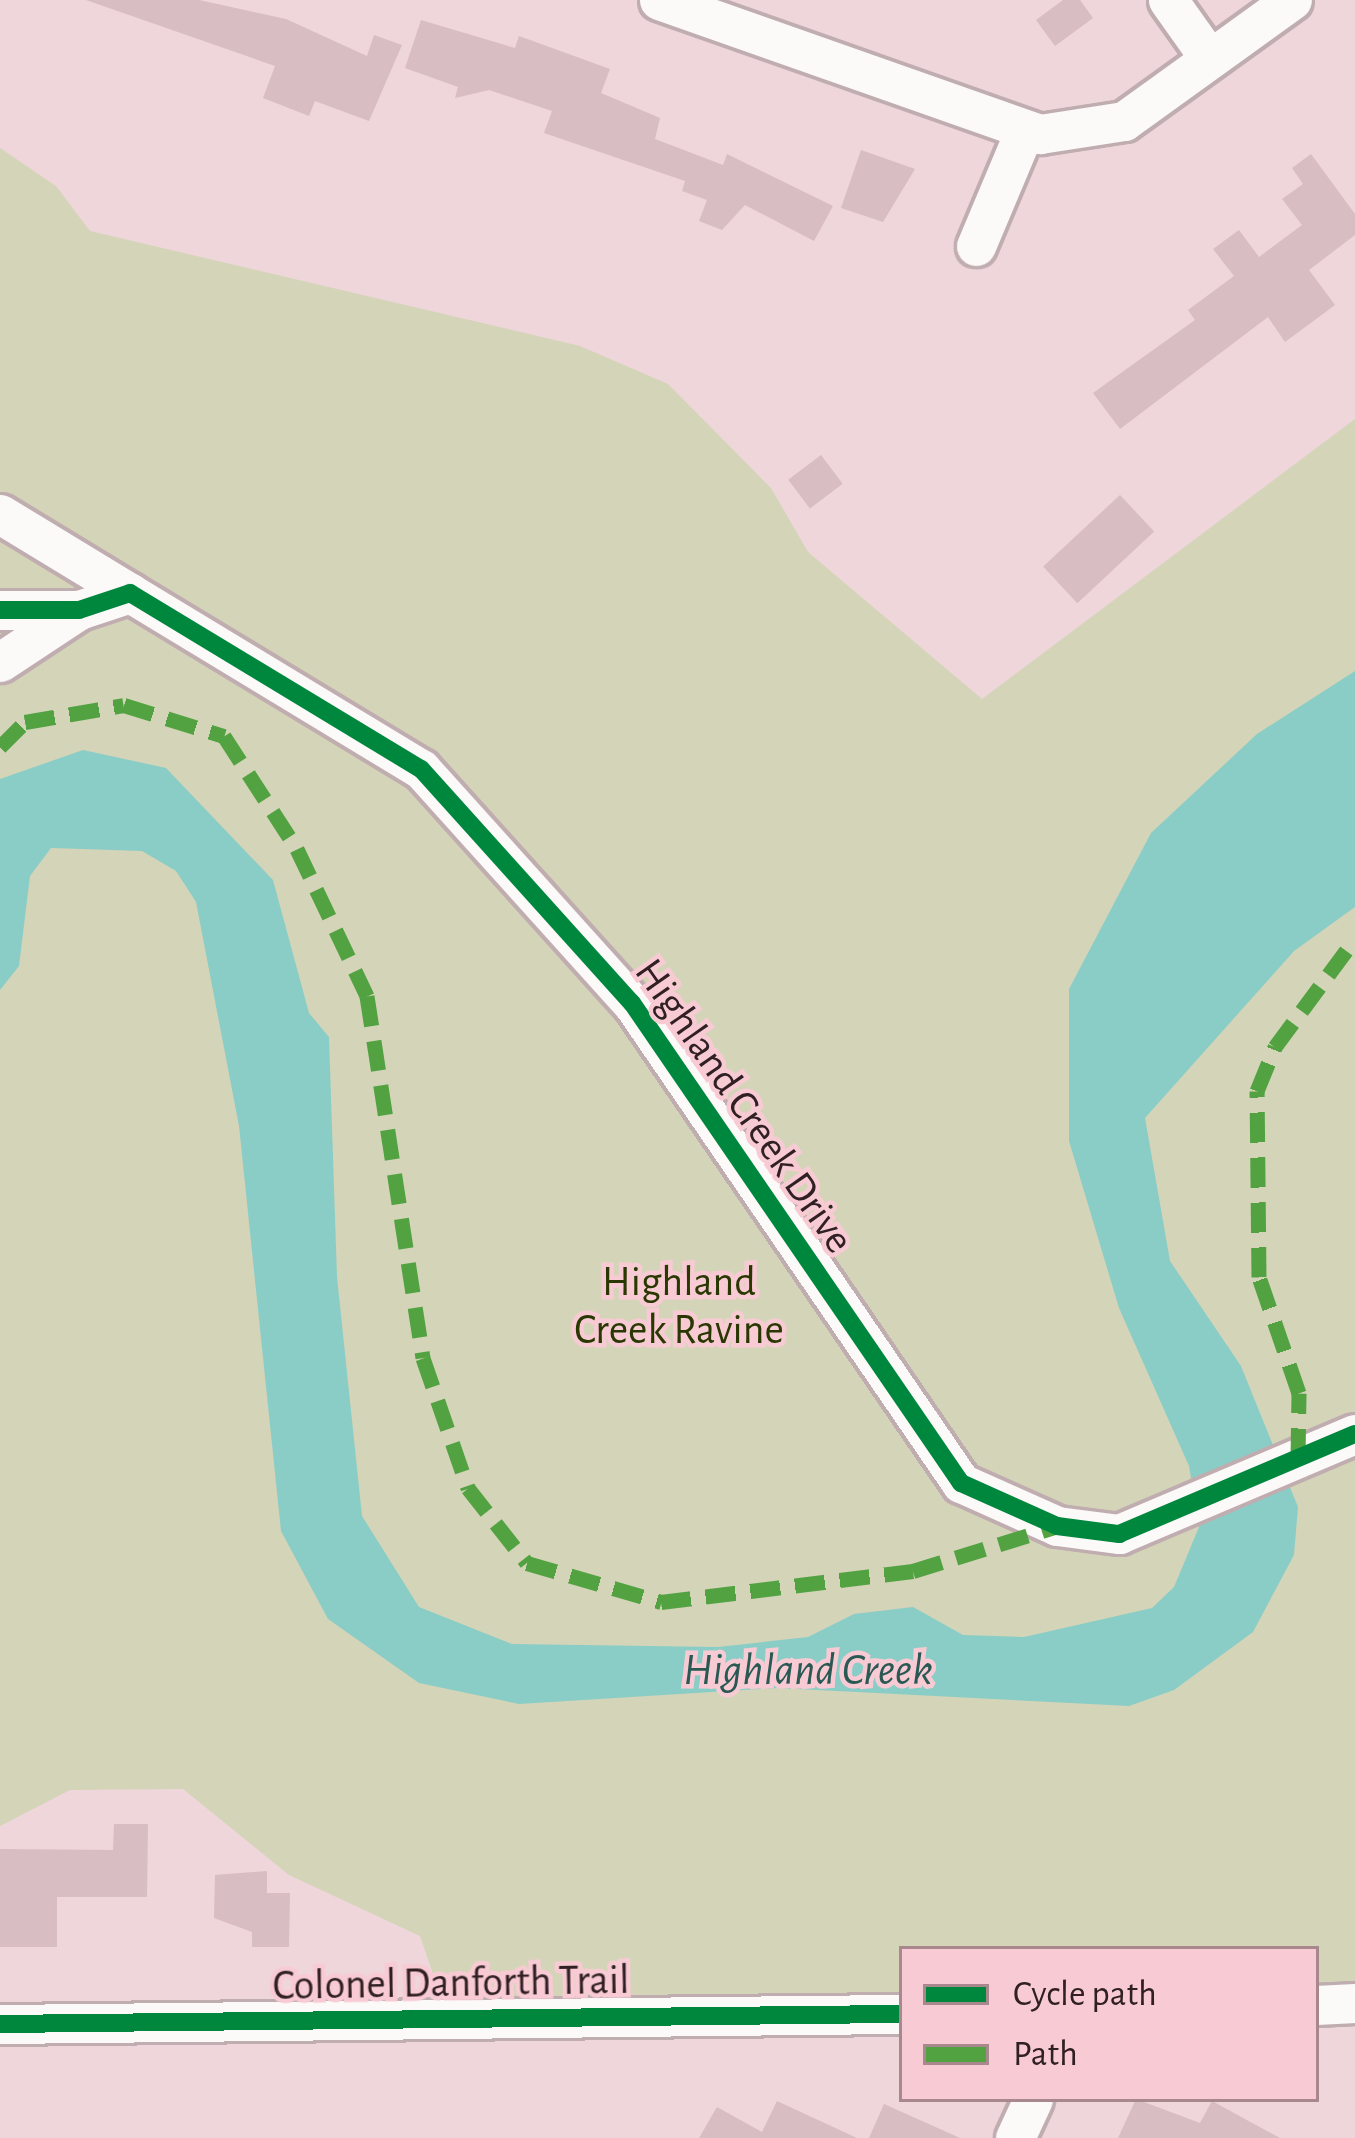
<!DOCTYPE html>
<html>
<head>
<meta charset="utf-8">
<style>
	body { margin:0 }
	#map { position:relative; width:1355px; height:2138px; overflow:hidden; background:#eed6da; font-family:"Alegreya Sans",sans-serif }
	div>[style] { position:absolute }
	.green>* { inset:0; background:#d4d4b8 }
	.water>* { inset:0; background:#8acdc6 }
	.building>* { inset:0; background:#d8bdc3; transform-origin:0 0 }
	.roads { filter:drop-shadow(3px 0 #c0adb0) drop-shadow(-3px 0 #c0adb0) drop-shadow(0 3px #c0adb0) drop-shadow(0 -3px #c0adb0) }
	.minor>* { height:39px; margin:-19.5px; padding:0 19.5px; transform-origin:19.5px; border-radius:19.5px; background:#fcf9f9 }
	.quiet>* { height:15px; margin-top:-7.5px; transform-origin:0; background:repeating-linear-gradient(90deg,#52a242 0 30px,transparent 0 45px) }
	.cycleway>* { height:18px; margin:-9px; padding:0 9px; transform-origin:9px; border-radius:9px; background:#00873e }
	span { translate:-50% -50%; white-space:nowrap; text-align:center; line-height:1.15; -webkit-text-stroke:9px #f8cbd4; paint-order:stroke }
	.street-label { font-size:42px; color:#302023 }
	.park-label { font-size:42px; color:#293802 }
	.water-label { font-size:45px; color:#2a5853; font-style:italic }
	.legend { position:absolute; left:899px; top:1946px; width:420px; height:156px; box-sizing:border-box; background:#f8cbd4; border:3px solid #a8878d; margin:0; padding:15px 21px; list-style:none; font-size:36px; color:#302023 }
	.legend li { display:flex; align-items:center; gap:24px; height:60px }
	.legend b { width:60px; border:3px solid #a8878d }
</style>
</head>
<body>
<div id="map">
	<div class="green">
		<div style="clip-path:polygon(0 148px,56px 186px,90px 231px,580px 346px,668px 384px,771px 488px,808px 552px,982px 699px,1355px 419px,1355px 1983px,1316px 1984px,1316px 1949px,902px 1949px,902px 1993px,441px 1997px,420px 1936px,289px 1875px,183px 1789px,70px 1790px,0 1826px)"></div>
	</div>
	<div class="water">
		<div style="clip-path:polygon(1355px 671px,1355px 907px,1294px 951px,1145px 1118px,1170px 1261px,1241px 1366px,1298px 1507px,1294px 1555px,1253px 1632px,1174px 1690px,1129px 1706px,778px 1688px,519px 1704px,419px 1683px,328px 1619px,281px 1531px,239px 1126px,196px 902px,176px 871px,142px 851px,51px 848px,30px 876px,19px 966px,0 990px,0 779px,83px 750px,166px 768px,273px 880px,309px 1013px,329px 1037px,337px 1277px,362px 1516px,419px 1607px,512px 1644px,718px 1647px,808px 1637px,854px 1614px,913px 1607px,963px 1635px,1024px 1637px,1152px 1608px,1174px 1587px,1199px 1527px,1189px 1466px,1119px 1308px,1069px 1141px,1069px 989px,1151px 833px,1257px 734px)"></div>
	</div>
	<div class="building">
		<div style="clip-path:polygon(86px 0,199px 0,286px 19px,367px 56px,374px 35px,402px 45px,369px 121px,315px 101px,309px 116px,263px 98px,275px 66px)"></div>
		<div style="clip-path:polygon(1063px 0,1080px 0,1093px 18px,1055px 46px,1036px 20px)"></div>
		<div style="clip-path:polygon(421px 20px,515px 48px,519px 36px,610px 69px,601px 93px,660px 118px,655px 139px,723px 165px,727px 154px,833px 206px,814px 241px,745px 205px,722px 230px,699px 221px,707px 200px,682px 191px,685px 181px,544px 133px,552px 111px,489px 90px,455px 98px,458px 87px,405px 68px)"></div>
		<div style="clip-path:polygon(861px 150px,915px 169px,883px 222px,841px 208px)"></div>
		<div style="clip-path:polygon(1311px 154px,1355px 214px,1355px 235px,1309px 270px,1335px 305px,1285px 342px,1268px 317px,1120px 429px,1093px 393px,1195px 320px,1188px 310px,1234px 276px,1213px 249px,1239px 230px,1259px 257px,1302px 225px,1282px 199px,1303px 184px,1292px 168px)"></div>
		<div style="left:821px;top:455px;width:36px;height:41px;rotate:53deg"></div>
		<div style="left:1120px;top:495px;width:50px;height:105px;rotate:47deg"></div>
		<div style="clip-path:polygon(114px 1824px,148px 1824px,147px 1897px,57px 1897px,57px 1947px,0 1947px,0 1849px,113px 1850px)"></div>
		<div style="clip-path:polygon(267px 1871px,267px 1893px,290px 1893px,289px 1947px,252px 1947px,252px 1932px,214px 1918px,215px 1875px)"></div>
		<div style="clip-path:polygon(1136px 2099px,1200px 2123px,1212px 2101px,1280px 2138px,1118px 2138px)"></div>
		<div style="clip-path:polygon(777px 2101px,857px 2138px,699px 2138px,717px 2107px,762px 2132px)"></div>
		<div style="clip-path:polygon(884px 2104px,960px 2138px,869px 2138px)"></div>
	</div>
	<div class="roads">
		<div class="minor">
			<div style="left:659px;top:0;width:404px;rotate:19.4deg"></div>
			<div style="left:1040px;top:134px;width:85px;rotate:-8.8deg"></div>
			<div style="left:1124px;top:121px;width:207px;rotate:-35.8deg"></div>
			<div style="left:1168px;top:0;width:72px;rotate:54.6deg"></div>
			<div style="left:976px;top:246px;width:121px;rotate:-67.2deg"></div>
			<div style="left:0;top:514px;width:152px;rotate:31.3deg"></div>
			<div style="left:0;top:610px;width:79px"></div>
			<div style="left:79px;top:610px;width:54px;rotate:-18.4deg"></div>
			<div style="left:130px;top:593px;width:340px;rotate:31.2deg"></div>
			<div style="left:421px;top:769px;width:315px;rotate:48deg"></div>
			<div style="left:632px;top:1003px;width:582px;rotate:55.57deg"></div>
			<div style="left:961px;top:1483px;width:105px;rotate:24.1deg"></div>
			<div style="left:1057px;top:1526px;width:63px;rotate:7.4deg"></div>
			<div style="left:1119px;top:1534px;width:256px;rotate:-23deg"></div>
			<div style="left:0;top:662px;width:95px;rotate:-33.4deg"></div>
			<div style="left:1316px;top:2005px;width:39px;rotate:-3deg"></div>
			<div style="left:0;top:2024px;width:902px;rotate:-0.64deg"></div>
			<div style="left:1015px;top:2138px;width:43px;rotate:-65.2deg"></div>
		</div>
	</div>
	<div class="quiet">
		<div style="left:0;top:747px;width:35px;rotate:-45deg"></div>
		<div style="left:25px;top:722px;width:100px;rotate:-9.7deg"></div>
		<div style="left:124px;top:705px;width:105px;rotate:17.2deg"></div>
		<div style="left:224px;top:736px;width:135px;rotate:57.1deg"></div>
		<div style="left:297px;top:849px;width:163px;rotate:64.5deg"></div>
		<div style="left:367px;top:996px;width:366px;rotate:81.2deg"></div>
		<div style="left:423px;top:1358px;width:138px;rotate:70.9deg"></div>
		<div style="left:468px;top:1488px;width:95px;rotate:51.8deg"></div>
		<div style="left:527px;top:1563px;width:140px;rotate:16.2deg"></div>
		<div style="left:661px;top:1602px;width:254px;rotate:-7deg"></div>
		<div style="left:913px;top:1571px;width:149px;rotate:-17.2deg"></div>
		<div style="left:1298px;top:1458px;width:65px;rotate:-89.1deg"></div>
		<div style="left:1299px;top:1393px;width:123px;rotate:-109deg"></div>
		<div style="left:1259px;top:1277px;width:186px;rotate:-90.6deg"></div>
		<div style="left:1257px;top:1091px;width:48px;rotate:-67.8deg"></div>
		<div style="left:1275px;top:1047px;width:134px;rotate:-53.5deg"></div>
	</div>
	<div class="cycleway">
		<div style="left:0;top:610px;width:79px"></div>
		<div style="left:79px;top:610px;width:54px;rotate:-18.4deg"></div>
		<div style="left:130px;top:593px;width:340px;rotate:31.2deg"></div>
		<div style="left:421px;top:769px;width:315px;rotate:48deg"></div>
		<div style="left:632px;top:1003px;width:582px;rotate:55.57deg"></div>
		<div style="left:961px;top:1483px;width:105px;rotate:24.1deg"></div>
		<div style="left:1057px;top:1526px;width:63px;rotate:7.4deg"></div>
		<div style="left:1119px;top:1534px;width:256px;rotate:-23deg"></div>
		<div style="left:0;top:2024px;width:902px;rotate:-0.64deg"></div>
	</div>
	<div class="street-label">
		<span style="left:744px;top:1106px;rotate:55deg">Highland Creek Drive</span>
		<span style="left:451px;top:1983px;rotate:-1deg">Colonel Danforth Trail</span>
	</div>
	<div class="park-label">
		<span style="left:679px;top:1306px">Highland<br>Creek Ravine</span>
	</div>
	<div class="water-label">
		<span style="left:808px;top:1671px">Highland Creek</span>
	</div>
	<ul class="legend">
	<li><b style="height:15px;background:#00873e"></b>Cycle path</li>
	<li><b style="height:15px;background:#52a242"></b>Path</li>
	</ul>
</div>
</body>
</html>
